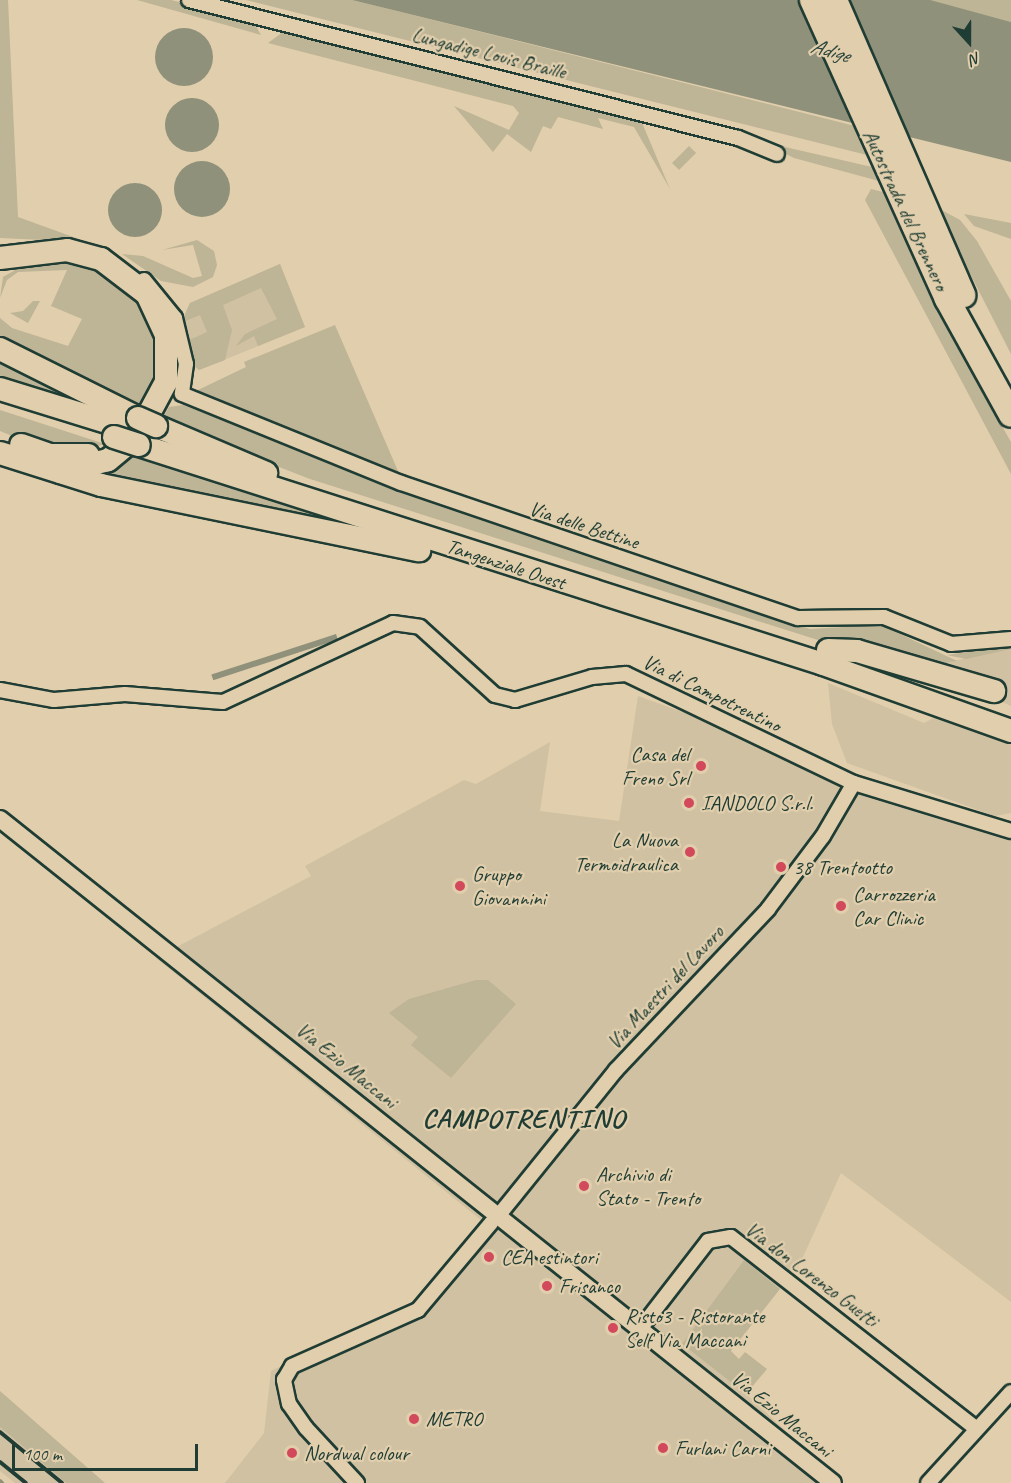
<!DOCTYPE html>
<html>
<head>
<meta charset="utf-8">
<style>
	body { margin:0 }
	#map { position:relative; width:1011px; height:1483px; overflow:hidden; background:#e1ceac; font-family:Caveat,sans-serif }
	div>[style] { position:absolute }
	.built>* { inset:0; background:#d0c1a2 }
	.green>* { inset:0; background:#beb496; transform-origin:0 0 }
	.water>* { inset:0; background:#8f917a; transform-origin:0 0 }
	.round { border-radius:50% }
	.stream>* { height:4px; margin:-2px; padding:0 2px; transform-origin:2px; border-radius:2px; background:#8f917a }
	.roads { filter:drop-shadow(2px 0 #1f3d34) drop-shadow(-2px 0 #1f3d34) drop-shadow(0 2px #1f3d34) drop-shadow(0 -2px #1f3d34) }
	.minor>* { height:14px; margin:-7px; padding:0 7px; transform-origin:7px; border-radius:7px; background:#e1ceac }
	.tertiary>* { height:16px; margin:-8px; padding:0 8px; transform-origin:8px; border-radius:8px; background:#e1ceac }
	.trunk>* { height:22px; margin:-11px; padding:0 11px; transform-origin:11px; border-radius:11px; background:#e1ceac }
	.motorway>* { height:24px; margin:-12px; padding:0 12px; transform-origin:12px; border-radius:12px; background:#e1ceac }
	.rail>* { height:4px; margin:-2px; padding:0 2px; transform-origin:2px; border-radius:2px; background:#1f3d34 }
	.bridges { filter:drop-shadow(2px 0 #1f3d34) drop-shadow(-2px 0 #1f3d34) drop-shadow(0 2px #1f3d34) drop-shadow(0 -2px #1f3d34) }
	.trunk-bridge>* { height:22px; margin:-11px; padding:0 11px; transform-origin:11px; border-radius:11px; background:#e1ceac }
	.dots>* { width:16px; height:16px; translate:-50% -50%; box-sizing:border-box; border:3px solid #e1ceac; border-radius:50% }
	span { translate:-50% -50%; white-space:nowrap; text-align:center; line-height:1.15; -webkit-text-stroke:4.5px #e1ceac; paint-order:stroke }
	.street-label { font-size:21px; color:#1f3d34 }
	.poi-label { font-size:21px; color:#1f3d34 }
	.right { translate:-100% -50%; text-align:right }
	.left { translate:0 -50%; text-align:left }
	.water-label { font-size:22px; color:#2a453b; font-style:italic }
	.district-label { font-size:27px; color:#1f3d34; font-weight:700; letter-spacing:1.5px }
	.north { position:absolute; left:939px; top:12px; width:60px; height:60px; -webkit-text-stroke:4px #e1ceac; paint-order:stroke; rotate:159deg; font-size:16px; font-weight:700; line-height:24px; text-align:center; color:#1f3d34 }
	.north::after { content:''; display:block; margin:auto; width:21px; height:27px; background:#1f3d34; clip-path:polygon(50% 0,100% 100%,50% 72%,0 100%) }
	.scale { position:absolute; left:12px; top:1444px; width:186px; height:27px; box-sizing:border-box; border:3px solid #1f3d34; border-top:0; padding-left:8px; font-size:18px; line-height:21px; white-space:nowrap; color:#1f3d34; -webkit-text-stroke:4px #e1ceac; paint-order:stroke }
</style>
</head>
<body>
<div id="map">
	<div class="built">
		<div style="clip-path:polygon(280px 264px,305px 327px,199px 370px,193px 365px,181px 323px,190px 303px)"></div>
		<div style="clip-path:polygon(1011px 649px,1011px 706px,943px 674px,948px 662px)"></div>
		<div style="clip-path:polygon(828px 683px,924px 723px,940px 715px,1011px 744px,1011px 813px,995px 816px,847px 763px,832px 724px)"></div>
		<div style="clip-path:polygon(638px 696px,1011px 831px,1011px 1302px,841px 1173px,798px 1268px,780px 1289px,744px 1260px,682px 1344px,746px 1394px,842px 1483px,225px 1483px,264px 1433px,271px 1371px,412px 1305px,481px 1220px,156px 958px,311px 876px,305px 866px,464px 780px,476px 784px,550px 742px,540px 811px,619px 821px)"></div>
		<div style="clip-path:polygon(0 1427px,66px 1483px,15px 1483px,0 1471px)"></div>
	</div>
	<div class="green">
		<div style="clip-path:polygon(0 0,8px 0,18px 217px,87px 242px,0 238px)"></div>
		<div style="clip-path:polygon(137px 0,171px 0,252px 20px,261px 35px)"></div>
		<div style="clip-path:polygon(246px 0,352px 0,493px 35px,855px 126px,867px 155px)"></div>
		<div style="clip-path:polygon(1011px 0,1011px 22px,930px 1px,930px 0)"></div>
		<div style="clip-path:polygon(287px 29px,640px 118px,670px 189px,634px 127px,598px 118px,603px 129px,558px 117px,551px 129px,543px 126px,531px 152px,507px 134px,493px 152px,454px 106px,509px 130px,519px 113px,513px 106px,268px 43px)"></div>
		<div style="left:689px;top:146px;width:10px;height:24px;rotate:45deg"></div>
		<div style="clip-path:polygon(785px 147px,872px 167px,879px 181px,794px 158px,784px 153px)"></div>
		<div style="clip-path:polygon(871px 189px,883px 192px,937px 311px,1011px 442px,1011px 474px,865px 200px)"></div>
		<div style="clip-path:polygon(936px 207px,960px 220px,977px 241px,1011px 301px,1011px 354px)"></div>
		<div style="clip-path:polygon(964px 214px,1011px 223px,1011px 239px,974px 226px)"></div>
		<div style="clip-path:polygon(197px 240px,214px 251px,217px 265px,213px 277px,193px 287px,161px 281px,122px 254px,143px 256px,193px 278px,202px 276px,193px 245px,162px 250px)"></div>
		<div style="clip-path:polygon(33px 260px,85px 260px,147px 305px,163px 364px,143px 414px,0 342px,0 318px,12px 328px,68px 346px,82px 319px,51px 306px,67px 270px,18px 272px,7px 280px,0 298px,3px 277px)"></div>
		<div style="clip-path:polygon(280px 264px,305px 327px,258px 346px,254px 336px,236px 346px,245px 334px,277px 319px,261px 288px,223px 305px,232px 330px,225px 360px,199px 370px,193px 365px,185px 342px,207px 332px,200px 315px,181px 323px,190px 303px)"></div>
		<div style="clip-path:polygon(33px 301px,40px 301px,28px 323px,10px 313px,23px 311px)"></div>
		<div style="clip-path:polygon(335px 325px,401px 478px,196px 391px,246px 367px,244px 362px)"></div>
		<div style="clip-path:polygon(0 355px,117px 417px,0 381px)"></div>
		<div style="clip-path:polygon(183px 405px,580px 554px,810px 629px,881px 625px,957px 661px,948px 662px,943px 674px,818px 640px,310px 479px,161px 421px,169px 407px)"></div>
		<div style="clip-path:polygon(0 410px,105px 444px,78px 451px,34px 445px,0 431px)"></div>
		<div style="clip-path:polygon(132px 453px,416px 543px,89px 474px)"></div>
		<div style="clip-path:polygon(1011px 645px,1011px 649px,966px 659px,947px 655px)"></div>
		<div style="clip-path:polygon(476px 980px,488px 980px,516px 1004px,451px 1078px,411px 1045px,418px 1037px,389px 1013px,409px 999px)"></div>
		<div style="clip-path:polygon(744px 1260px,780px 1289px,731px 1351px,739px 1359px,745px 1352px,767px 1369px,746px 1394px,682px 1344px)"></div>
		<div style="clip-path:polygon(0 1391px,105px 1483px,66px 1483px,0 1427px)"></div>
	</div>
	<div class="water">
		<div style="clip-path:polygon(352px 0,930px 0,1011px 22px,1011px 162px)"></div>
		<div class="round" style="left:155px;top:28px;width:58px;height:58px"></div>
		<div class="round" style="left:165px;top:98px;width:54px;height:54px"></div>
		<div class="round" style="left:174px;top:161px;width:56px;height:56px"></div>
		<div class="round" style="left:108px;top:183px;width:54px;height:54px"></div>
		<div style="left:336px;top:634px;width:6px;height:131px;rotate:72deg"></div>
	</div>
	<div class="stream">
		<div style="left:0;top:1481px;width:3px;rotate:45deg"></div>
	</div>
	<div class="roads">
		<div class="minor">
			<div style="left:189px;top:0;width:566px;rotate:14.11deg"></div>
			<div style="left:738px;top:138px;width:42px;rotate:22.3deg"></div>
			<div style="left:144px;top:280px;width:49px;rotate:50.8deg"></div>
			<div style="left:175px;top:318px;width:47px;rotate:76.6deg"></div>
			<div style="left:186px;top:364px;width:30px;rotate:98deg"></div>
			<div style="left:182px;top:394px;width:236px;rotate:22.1deg"></div>
			<div style="left:401px;top:483px;width:419px;rotate:18.8deg"></div>
			<div style="left:798px;top:618px;width:86px;rotate:-0.7deg"></div>
			<div style="left:884px;top:617px;width:72px;rotate:21.9deg"></div>
			<div style="left:951px;top:644px;width:60px;rotate:-4.8deg"></div>
			<div style="left:0;top:690px;width:55px;rotate:10.5deg"></div>
			<div style="left:54px;top:700px;width:71px;rotate:-4.8deg"></div>
			<div style="left:125px;top:694px;width:98px;rotate:4.7deg"></div>
			<div style="left:223px;top:702px;width:187px;rotate:-24.9deg"></div>
			<div style="left:393px;top:623px;width:27px;rotate:8deg"></div>
			<div style="left:420px;top:627px;width:101px;rotate:42.2deg"></div>
			<div style="left:495px;top:695px;width:21px;rotate:14deg"></div>
			<div style="left:515px;top:700px;width:80px;rotate:-16.6deg"></div>
			<div style="left:592px;top:677px;width:34px;rotate:-5deg"></div>
			<div style="left:626px;top:674px;width:253px;rotate:25.6deg"></div>
			<div style="left:854px;top:783px;width:164px;rotate:17deg"></div>
			<div style="left:499px;top:1215px;width:186px;rotate:-51.1deg"></div>
			<div style="left:616px;top:1070px;width:221px;rotate:-46.6deg"></div>
			<div style="left:768px;top:909px;width:91px;rotate:-53deg"></div>
			<div style="left:823px;top:836px;width:61px;rotate:-59.7deg"></div>
			<div style="left:640px;top:1329px;width:111px;rotate:-52.3deg"></div>
			<div style="left:708px;top:1241px;width:23px;rotate:-10deg"></div>
			<div style="left:731px;top:1237px;width:308px;rotate:38deg"></div>
			<div style="left:357px;top:1483px;width:75px;rotate:-132.8deg"></div>
			<div style="left:306px;top:1428px;width:29px;rotate:-125deg"></div>
			<div style="left:289px;top:1404px;width:25px;rotate:-102deg"></div>
			<div style="left:284px;top:1380px;width:16px;rotate:-60deg"></div>
			<div style="left:292px;top:1366px;width:138px;rotate:-24deg"></div>
			<div style="left:418px;top:1310px;width:114px;rotate:-50deg"></div>
			<div style="left:928px;top:1483px;width:123px;rotate:-47.6deg"></div>
		</div>
		<div class="tertiary">
			<div style="left:0;top:819px;width:1065px;rotate:38.56deg"></div>
		</div>
		<div class="trunk">
			<div style="left:0;top:258px;width:67px;rotate:-6.8deg"></div>
			<div style="left:67px;top:250px;width:35px;rotate:15deg"></div>
			<div style="left:101px;top:259px;width:58px;rotate:37.3deg"></div>
			<div style="left:147px;top:294px;width:45px;rotate:65.1deg"></div>
			<div style="left:166px;top:335px;width:47px;rotate:90deg"></div>
			<div style="left:166px;top:382px;width:61px;rotate:118.2deg"></div>
			<div style="left:137px;top:436px;width:38px;rotate:140deg"></div>
			<div style="left:108px;top:460px;width:49px;rotate:165.7deg"></div>
			<div style="left:0;top:349px;width:154px;rotate:26.6deg"></div>
			<div style="left:0;top:389px;width:132px;rotate:17.2deg"></div>
			<div style="left:156px;top:426px;width:120px;rotate:23.1deg"></div>
			<div style="left:21px;top:445px;width:31px;rotate:19deg"></div>
			<div style="left:50px;top:455px;width:38px"></div>
			<div style="left:139px;top:445px;width:718px;rotate:17.75deg"></div>
			<div style="left:823px;top:664px;width:200px;rotate:19.6deg"></div>
			<div style="left:0;top:453px;width:106px;rotate:17.6deg"></div>
			<div style="left:101px;top:485px;width:325px;rotate:11.6deg"></div>
			<div style="left:828px;top:650px;width:29px;rotate:2deg"></div>
			<div style="left:857px;top:651px;width:143px;rotate:16.3deg"></div>
		</div>
		<div class="motorway">
			<div style="left:812px;top:0;width:328px;rotate:65.7deg"></div>
			<div style="left:947px;top:299px;width:132px;rotate:61.1deg"></div>
			<div style="left:835px;top:0;width:322px;rotate:66.5deg"></div>
		</div>
	</div>
	<div class="rail">
		<div style="left:0;top:1432px;width:80px;rotate:39.4deg"></div>
		<div style="left:0;top:1462px;width:33px;rotate:39deg"></div>
	</div>
	<div class="bridges">
		<div class="trunk-bridge">
			<div style="left:138px;top:418px;width:20px;rotate:24deg"></div>
			<div style="left:114px;top:437px;width:26px;rotate:18deg"></div>
		</div>
	</div>
	<div class="dots">
		<div style="left:701px;top:766px;background:#d1495b"></div>
		<div style="left:689px;top:803px;background:#d1495b"></div>
		<div style="left:690px;top:852px;background:#d1495b"></div>
		<div style="left:781px;top:867px;background:#d1495b"></div>
		<div style="left:460px;top:886px;background:#d1495b"></div>
		<div style="left:841px;top:906px;background:#d1495b"></div>
		<div style="left:584px;top:1186px;background:#d1495b"></div>
		<div style="left:489px;top:1257px;background:#d1495b"></div>
		<div style="left:547px;top:1286px;background:#d1495b"></div>
		<div style="left:613px;top:1328px;background:#d1495b"></div>
		<div style="left:414px;top:1419px;background:#d1495b"></div>
		<div style="left:663px;top:1448px;background:#d1495b"></div>
		<div style="left:292px;top:1453px;background:#d1495b"></div>
	</div>
	<div class="street-label">
		<span style="left:489px;top:53px;rotate:14deg">Lungadige Louis Braille</span>
		<span style="left:906px;top:210px;rotate:65deg">Autostrada del Brennero</span>
		<span style="left:584px;top:525px;rotate:18deg">Via delle Bettine</span>
		<span style="left:506px;top:564px;rotate:18deg">Tangenziale Ovest</span>
		<span style="left:712px;top:693px;rotate:26deg">Via di Campotrentino</span>
		<span style="left:665px;top:987px;rotate:-47deg">Via Maestri del Lavoro</span>
		<span style="left:347px;top:1065px;rotate:39deg">Via Ezio Maccani</span>
		<span style="left:812px;top:1274px;rotate:37deg">Via don Lorenzo Guetti</span>
		<span style="left:782px;top:1414px;rotate:39deg">Via Ezio Maccani</span>
	</div>
	<div class="poi-label">
		<span class="right" style="left:689px;top:766px">Casa del<br>Freno Srl</span>
		<span class="left" style="left:701px;top:803px">IANDOLO S.r.l.</span>
		<span class="right" style="left:678px;top:852px">La Nuova<br>Termoidraulica</span>
		<span class="left" style="left:793px;top:867px">38 Trentootto</span>
		<span class="left" style="left:472px;top:886px">Gruppo<br>Giovannini</span>
		<span class="left" style="left:853px;top:906px">Carrozzeria<br>Car Clinic</span>
		<span class="left" style="left:596px;top:1186px">Archivio di<br>Stato - Trento</span>
		<span class="left" style="left:501px;top:1257px">CEA estintori</span>
		<span class="left" style="left:559px;top:1286px">Frisanco</span>
		<span class="left" style="left:625px;top:1328px">Risto3 - Ristorante<br>Self Via Maccani</span>
		<span class="left" style="left:426px;top:1419px">METRO</span>
		<span class="left" style="left:675px;top:1448px">Furlani Carni</span>
		<span class="left" style="left:304px;top:1453px">Nordwal colour</span>
	</div>
	<div class="water-label">
		<span style="left:830px;top:51px;rotate:16deg">Adige</span>
	</div>
	<div class="district-label">
		<span style="left:524px;top:1119px">CAMPOTRENTINO</span>
	</div>
	<div class="north">N</div>
	<div class="scale">100 m</div>
</div>
</body>
</html>
